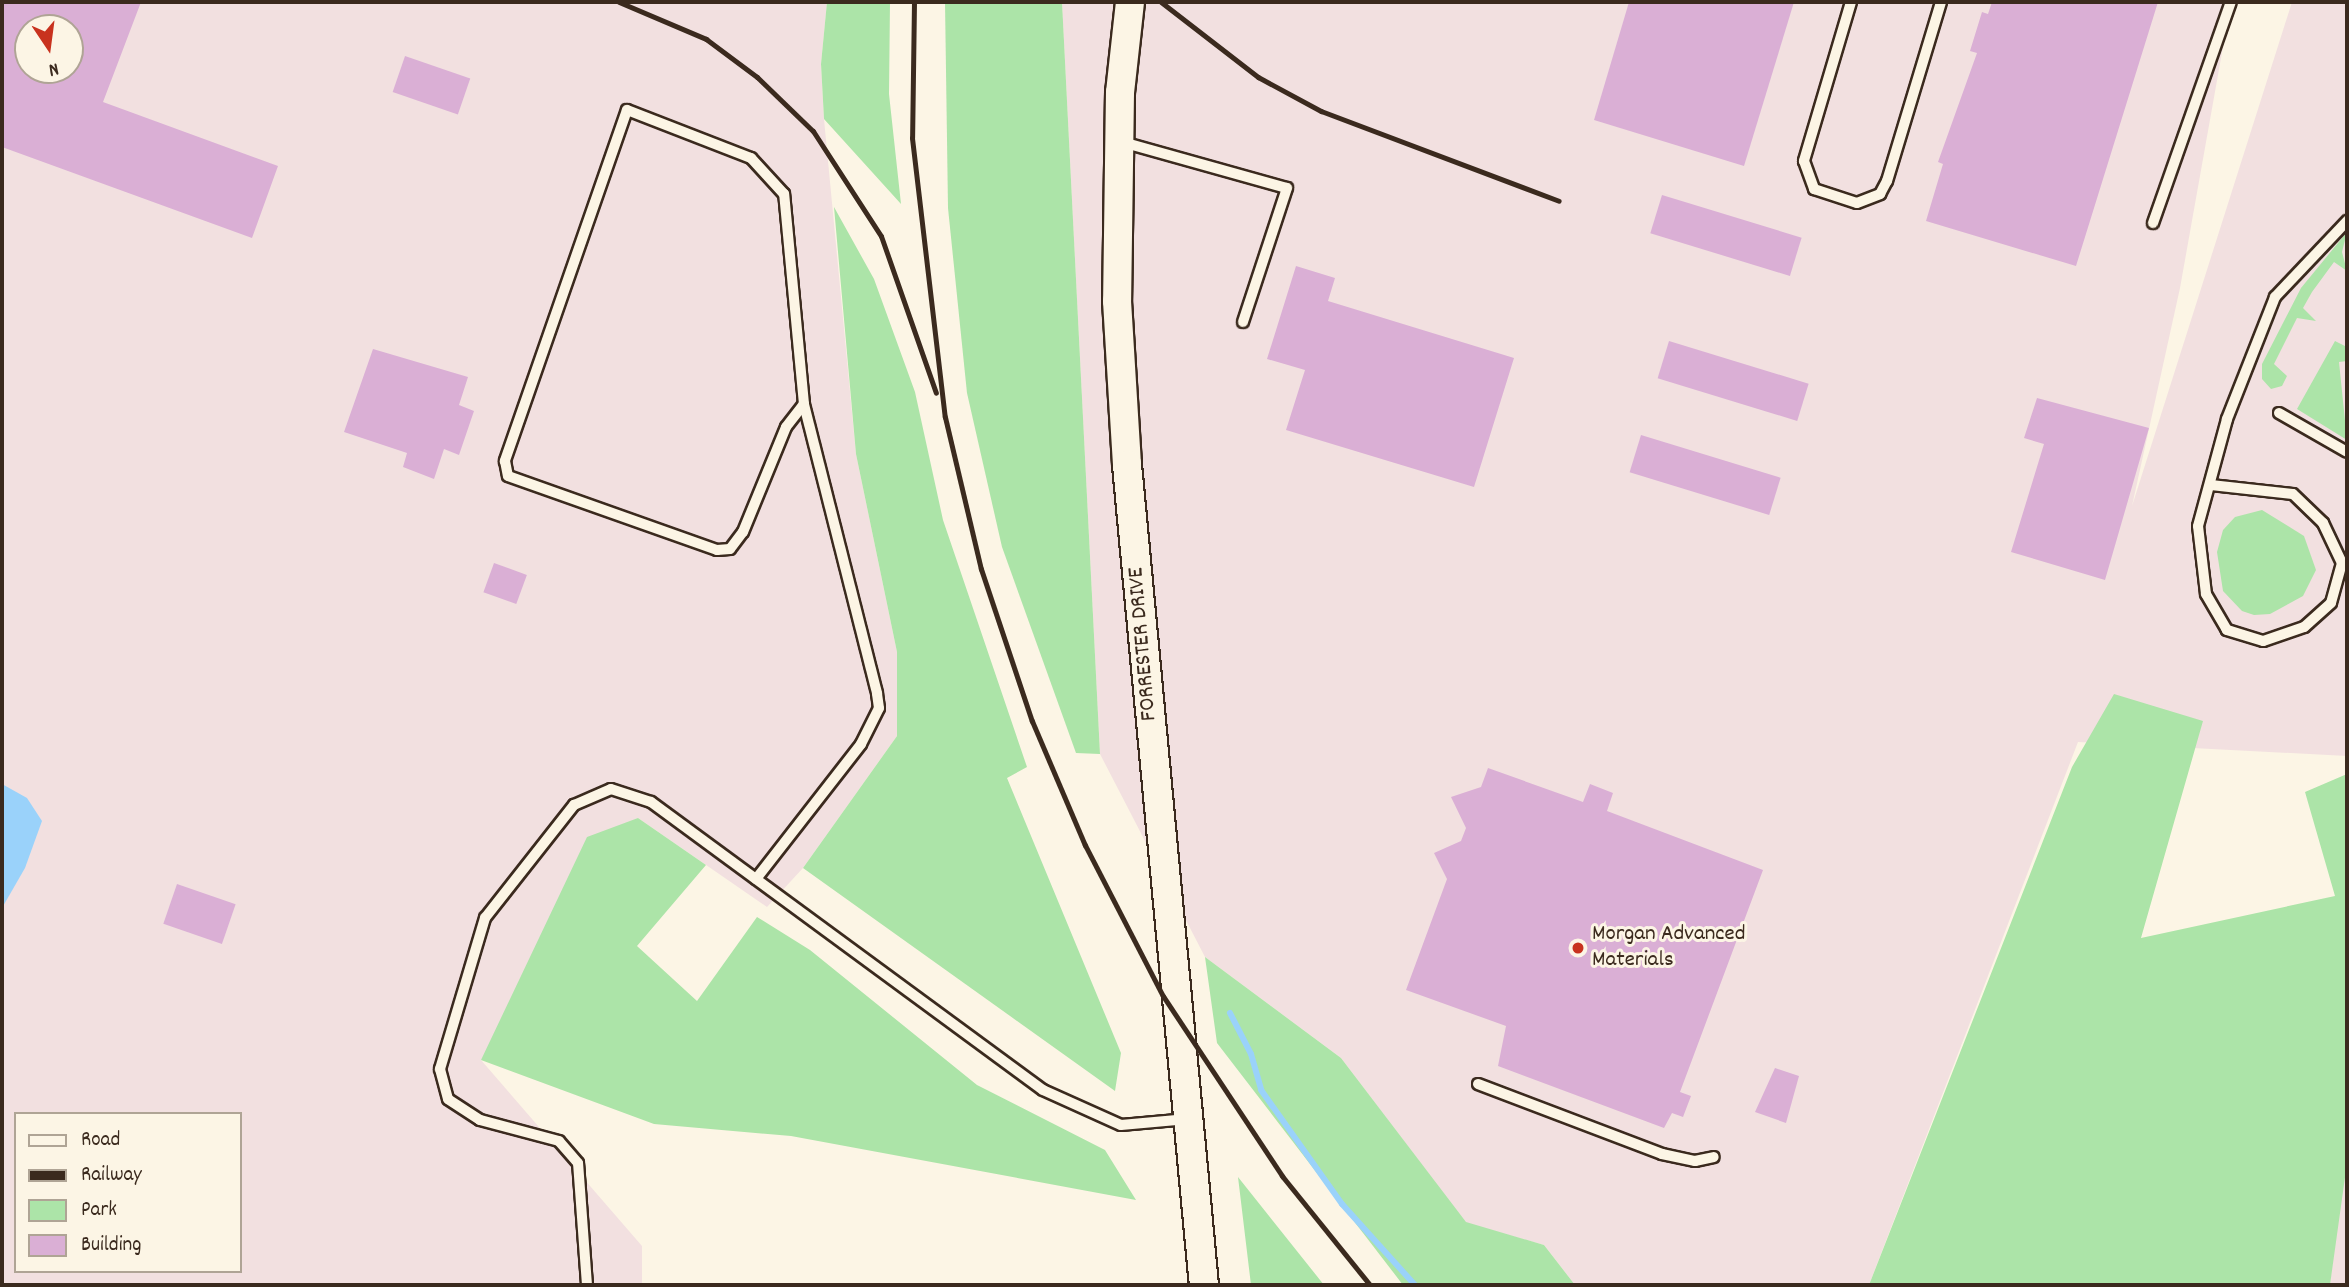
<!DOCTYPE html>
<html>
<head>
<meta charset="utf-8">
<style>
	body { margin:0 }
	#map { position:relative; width:2349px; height:1287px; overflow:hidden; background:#fcf5e5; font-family:Dekko,sans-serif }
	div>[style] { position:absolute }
	.built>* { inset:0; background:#f2e0e0 }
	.green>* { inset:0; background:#ace4a8 }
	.water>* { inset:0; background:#9ad2fa }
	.stream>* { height:6px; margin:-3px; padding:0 3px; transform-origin:3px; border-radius:3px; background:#9ad2fa }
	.building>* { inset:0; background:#daafd5; transform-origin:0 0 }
	.roads { filter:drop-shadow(2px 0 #3b2a1e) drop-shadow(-2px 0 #3b2a1e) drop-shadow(0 2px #3b2a1e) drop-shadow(0 -2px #3b2a1e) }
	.lane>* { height:10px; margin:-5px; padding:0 5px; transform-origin:5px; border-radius:5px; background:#fcf5e5 }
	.secondary>* { height:28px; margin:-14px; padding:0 14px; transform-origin:14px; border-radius:14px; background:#fcf5e5 }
	.rail>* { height:5px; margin:-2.5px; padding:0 2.5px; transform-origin:2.5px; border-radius:2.5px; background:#3b2a1e }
	.dots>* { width:19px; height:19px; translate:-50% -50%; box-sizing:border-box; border:4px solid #fcf5e5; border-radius:50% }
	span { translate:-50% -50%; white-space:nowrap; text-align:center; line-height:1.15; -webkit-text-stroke:6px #fcf5e5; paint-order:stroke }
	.street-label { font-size:23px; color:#3b2a1e }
	.poi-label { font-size:23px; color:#3b2a1e }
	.left { translate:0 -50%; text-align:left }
	.frame { position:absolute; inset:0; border:4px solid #3b2a1e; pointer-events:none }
	.legend { position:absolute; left:14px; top:1112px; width:228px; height:161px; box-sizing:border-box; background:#fcf5e5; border:2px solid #afa495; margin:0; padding:9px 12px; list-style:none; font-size:21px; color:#3b2a1e }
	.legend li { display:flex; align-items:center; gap:14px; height:35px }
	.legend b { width:35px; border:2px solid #afa495 }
	.north { position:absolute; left:14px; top:14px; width:70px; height:70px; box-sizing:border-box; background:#fcf5e5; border:2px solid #afa495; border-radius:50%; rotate:167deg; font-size:19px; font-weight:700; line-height:28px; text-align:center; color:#3b2a1e }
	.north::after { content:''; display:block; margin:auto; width:24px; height:32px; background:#c8321e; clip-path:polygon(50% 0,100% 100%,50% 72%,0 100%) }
</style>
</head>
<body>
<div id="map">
	<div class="built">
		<div style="clip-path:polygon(evenodd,2px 2px,827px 2px,821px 64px,824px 119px,856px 454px,897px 652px,897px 736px,803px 868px,767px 907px,638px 818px,481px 1060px,642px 1246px,642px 1285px,2px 1285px,2px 2px,28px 28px,70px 28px,70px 70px,28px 70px,28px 28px,2px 2px,16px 1114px,240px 1114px,240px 1271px,16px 1271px,16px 1114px)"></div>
		<div style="clip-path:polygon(1062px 2px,2231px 2px,2180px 288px,2132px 506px,2292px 2px,2347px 2px,2347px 756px,2078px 742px,1869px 1285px,1575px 1285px,1544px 1245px,1466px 1223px,1341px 1058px,1205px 957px,1100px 754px)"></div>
		<div style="clip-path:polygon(2347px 1163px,2347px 1285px,2330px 1285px,2341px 1186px)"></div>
	</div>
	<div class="green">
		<div style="clip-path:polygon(827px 2px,890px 2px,889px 94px,901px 204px,824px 119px,821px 64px)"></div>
		<div style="clip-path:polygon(945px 2px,1062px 2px,1100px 754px,1076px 753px,1002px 547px,967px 393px,948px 208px)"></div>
		<div style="clip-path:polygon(834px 207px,874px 279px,915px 392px,943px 520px,1027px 767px,1007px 778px,1121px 1053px,1115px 1091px,803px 868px,897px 736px,897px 652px,856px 454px)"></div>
		<div style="clip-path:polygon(2347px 232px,2342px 252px,2347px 271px,2334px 262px,2312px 292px,2303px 308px,2316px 321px,2297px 318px,2274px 364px,2287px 376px,2282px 386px,2271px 389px,2262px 379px,2262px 364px,2301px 288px)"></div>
		<div style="clip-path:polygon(2335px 341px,2347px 347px,2347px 361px,2339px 362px,2347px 440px,2297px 409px)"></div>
		<div style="clip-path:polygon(2262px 510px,2304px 536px,2316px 570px,2303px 596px,2270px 614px,2254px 615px,2242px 611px,2223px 591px,2217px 552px,2223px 530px,2235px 517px)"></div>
		<div style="clip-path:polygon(2114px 694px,2203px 721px,2141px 938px,2335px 896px,2305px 792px,2347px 774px,2347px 1163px,2330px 1285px,1869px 1285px,2072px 767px)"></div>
		<div style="clip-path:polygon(638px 818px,706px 865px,637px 946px,697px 1001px,757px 917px,810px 950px,977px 1085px,1105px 1150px,1136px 1200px,791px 1136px,654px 1124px,481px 1060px,587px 837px)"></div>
		<div style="clip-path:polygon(1205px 957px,1341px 1058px,1466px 1222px,1544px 1245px,1575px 1285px,1403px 1285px,1217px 1043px)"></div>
		<div style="clip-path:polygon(1238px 1177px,1324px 1285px,1325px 1285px,1251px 1285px)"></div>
	</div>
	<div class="water">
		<div style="clip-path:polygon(2px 784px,27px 798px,42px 821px,25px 868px,2px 908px)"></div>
	</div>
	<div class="stream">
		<div style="left:1230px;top:1013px;width:46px;rotate:62.9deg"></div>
		<div style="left:1251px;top:1054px;width:37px;rotate:74deg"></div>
		<div style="left:1261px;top:1090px;width:140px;rotate:54.6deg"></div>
		<div style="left:1342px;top:1204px;width:109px;rotate:48deg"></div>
	</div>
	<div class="building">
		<div style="clip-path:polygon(evenodd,2px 2px,141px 2px,103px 102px,278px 166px,252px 238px,2px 147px,2px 2px,28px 28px,70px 28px,70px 70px,28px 70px,28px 28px)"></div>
		<div style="clip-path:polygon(1629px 2px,1794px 2px,1744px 166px,1594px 120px)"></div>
		<div style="clip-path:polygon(1992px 2px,2158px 2px,2076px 266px,1926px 221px,1943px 164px,1938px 162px,1977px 53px,1970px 51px,1982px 12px,1988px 14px)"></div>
		<div style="left:405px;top:56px;width:69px;height:38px;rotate:19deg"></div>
		<div style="left:1662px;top:195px;width:146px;height:40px;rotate:17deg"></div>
		<div style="clip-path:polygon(1296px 266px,1335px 278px,1328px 301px,1514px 358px,1474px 487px,1286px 430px,1305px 370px,1267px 359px)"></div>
		<div style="left:1669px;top:341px;width:146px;height:39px;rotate:17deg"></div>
		<div style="clip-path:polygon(373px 349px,468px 377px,459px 405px,474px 411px,459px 455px,444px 449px,434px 479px,403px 467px,407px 453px,344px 432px)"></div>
		<div style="clip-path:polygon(2037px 398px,2149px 428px,2105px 580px,2011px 552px,2044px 444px,2024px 438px)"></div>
		<div style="left:1641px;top:435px;width:146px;height:39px;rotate:17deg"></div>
		<div style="left:494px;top:563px;width:35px;height:31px;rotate:20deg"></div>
		<div style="clip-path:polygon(1488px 768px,1583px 802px,1590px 784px,1613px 793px,1607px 811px,1763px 870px,1680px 1092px,1691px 1096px,1683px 1117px,1672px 1113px,1664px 1128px,1498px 1066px,1506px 1026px,1406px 990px,1447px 879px,1434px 853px,1461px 841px,1466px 828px,1451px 797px,1481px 787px)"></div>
		<div style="left:177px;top:884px;width:62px;height:42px;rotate:19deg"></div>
		<div style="clip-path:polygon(1775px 1068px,1799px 1076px,1786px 1123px,1755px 1112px)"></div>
	</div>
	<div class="roads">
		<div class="lane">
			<div style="left:1851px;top:2px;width:166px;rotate:106.5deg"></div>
			<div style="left:1804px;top:161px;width:30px;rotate:70deg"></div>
			<div style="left:1814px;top:189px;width:45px;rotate:18deg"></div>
			<div style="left:1857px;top:203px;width:25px;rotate:-21deg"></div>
			<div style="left:1880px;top:194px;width:15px;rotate:-62deg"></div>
			<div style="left:1887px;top:181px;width:187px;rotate:-73.2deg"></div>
			<div style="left:1122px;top:142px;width:171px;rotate:15.6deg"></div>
			<div style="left:1287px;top:188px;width:141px;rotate:108.2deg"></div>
			<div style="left:2153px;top:223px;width:234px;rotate:-70.6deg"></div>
			<div style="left:2279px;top:413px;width:78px;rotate:29.8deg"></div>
			<div style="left:2211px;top:485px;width:82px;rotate:6.3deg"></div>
			<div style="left:2293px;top:494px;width:42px;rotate:44deg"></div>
			<div style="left:2323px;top:523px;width:44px;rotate:64.6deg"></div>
			<div style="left:2342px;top:563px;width:41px;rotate:105.4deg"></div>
			<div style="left:2331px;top:603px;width:36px;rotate:138deg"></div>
			<div style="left:2304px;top:627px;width:43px;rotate:161.1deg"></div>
			<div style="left:2263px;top:641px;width:38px;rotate:-163deg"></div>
			<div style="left:2227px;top:630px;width:42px;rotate:-120.3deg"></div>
			<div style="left:2206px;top:594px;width:68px;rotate:-96.7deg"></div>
			<div style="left:2198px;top:526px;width:111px;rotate:-74.8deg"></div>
			<div style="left:2227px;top:419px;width:131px;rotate:-68.5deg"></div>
			<div style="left:2275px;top:297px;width:105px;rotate:-46.5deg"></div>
			<div style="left:756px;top:879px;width:171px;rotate:-52.1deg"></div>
			<div style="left:861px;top:744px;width:40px;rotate:-63.4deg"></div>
			<div style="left:879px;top:708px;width:15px;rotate:-98deg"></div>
			<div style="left:877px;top:693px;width:298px;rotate:-104.2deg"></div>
			<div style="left:804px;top:404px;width:211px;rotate:-95.4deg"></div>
			<div style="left:784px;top:194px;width:49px;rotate:-132.5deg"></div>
			<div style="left:751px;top:158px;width:133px;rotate:-158.8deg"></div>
			<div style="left:627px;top:110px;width:372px;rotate:109.2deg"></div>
			<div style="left:505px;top:461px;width:15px;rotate:79deg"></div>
			<div style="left:508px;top:476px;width:222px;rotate:19.5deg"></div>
			<div style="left:717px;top:550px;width:13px;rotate:-4deg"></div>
			<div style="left:730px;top:549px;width:21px;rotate:-53deg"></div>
			<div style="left:743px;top:532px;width:113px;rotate:-67.7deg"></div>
			<div style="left:786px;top:427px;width:29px;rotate:-52deg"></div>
			<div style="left:1478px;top:1084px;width:197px;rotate:20.8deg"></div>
			<div style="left:1662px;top:1154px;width:34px;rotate:12deg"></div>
			<div style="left:1695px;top:1161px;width:19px;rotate:-12deg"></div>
			<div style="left:587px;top:1285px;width:122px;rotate:-94.2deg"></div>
			<div style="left:578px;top:1163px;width:29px;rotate:-131deg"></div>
			<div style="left:559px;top:1141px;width:82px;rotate:-165.1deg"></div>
			<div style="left:480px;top:1120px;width:38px;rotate:-147deg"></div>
			<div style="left:448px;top:1099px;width:31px;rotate:-105deg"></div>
			<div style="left:440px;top:1069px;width:158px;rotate:-73.4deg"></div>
			<div style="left:485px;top:918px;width:144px;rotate:-51.8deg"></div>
			<div style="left:574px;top:805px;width:40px;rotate:-23.4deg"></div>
			<div style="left:611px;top:789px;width:42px;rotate:18deg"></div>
			<div style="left:651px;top:802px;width:486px;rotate:36.3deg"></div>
			<div style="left:1043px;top:1090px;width:85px;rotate:24.2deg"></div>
			<div style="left:1121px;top:1125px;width:67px;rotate:-5.1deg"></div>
		</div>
		<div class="secondary">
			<div style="left:1130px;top:2px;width:91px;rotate:96.3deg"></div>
			<div style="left:1120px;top:92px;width:209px;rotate:90.8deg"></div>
			<div style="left:1117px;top:301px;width:164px;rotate:86.5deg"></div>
			<div style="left:1127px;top:465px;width:824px;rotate:84.64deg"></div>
		</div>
	</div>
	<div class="rail">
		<div style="left:619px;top:2px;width:95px;rotate:23deg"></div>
		<div style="left:706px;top:39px;width:64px;rotate:36.7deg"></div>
		<div style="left:757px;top:77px;width:78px;rotate:44deg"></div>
		<div style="left:813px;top:131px;width:125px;rotate:57.1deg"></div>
		<div style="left:881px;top:236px;width:166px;rotate:70.7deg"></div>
		<div style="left:914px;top:2px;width:136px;rotate:90.8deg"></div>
		<div style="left:912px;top:138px;width:281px;rotate:83.3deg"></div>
		<div style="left:945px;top:417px;width:156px;rotate:76.7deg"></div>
		<div style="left:981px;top:569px;width:160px;rotate:71.5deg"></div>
		<div style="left:1032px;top:721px;width:135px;rotate:66.9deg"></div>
		<div style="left:1085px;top:845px;width:170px;rotate:62.7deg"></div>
		<div style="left:1163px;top:996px;width:216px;rotate:56.5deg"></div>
		<div style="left:1282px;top:1176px;width:140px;rotate:51.1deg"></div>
		<div style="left:1161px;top:2px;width:123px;rotate:37.7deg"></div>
		<div style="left:1258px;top:77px;width:72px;rotate:28.4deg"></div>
		<div style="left:1321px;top:111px;width:254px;rotate:20.7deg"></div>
	</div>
	<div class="dots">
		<div style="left:1578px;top:948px;background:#c8321e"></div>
	</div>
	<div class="street-label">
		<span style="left:1144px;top:644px;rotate:-95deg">FORRESTER DRIVE</span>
	</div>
	<div class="poi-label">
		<span class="left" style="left:1592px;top:948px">Morgan Advanced<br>Materials</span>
	</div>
	<div class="frame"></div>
	<ul class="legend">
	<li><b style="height:9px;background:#fcf5e5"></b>Road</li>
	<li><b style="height:9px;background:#3b2a1e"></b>Railway</li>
	<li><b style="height:19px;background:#ace4a8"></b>Park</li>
	<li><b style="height:19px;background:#daafd5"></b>Building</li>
	</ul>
	<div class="north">N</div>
</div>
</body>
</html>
